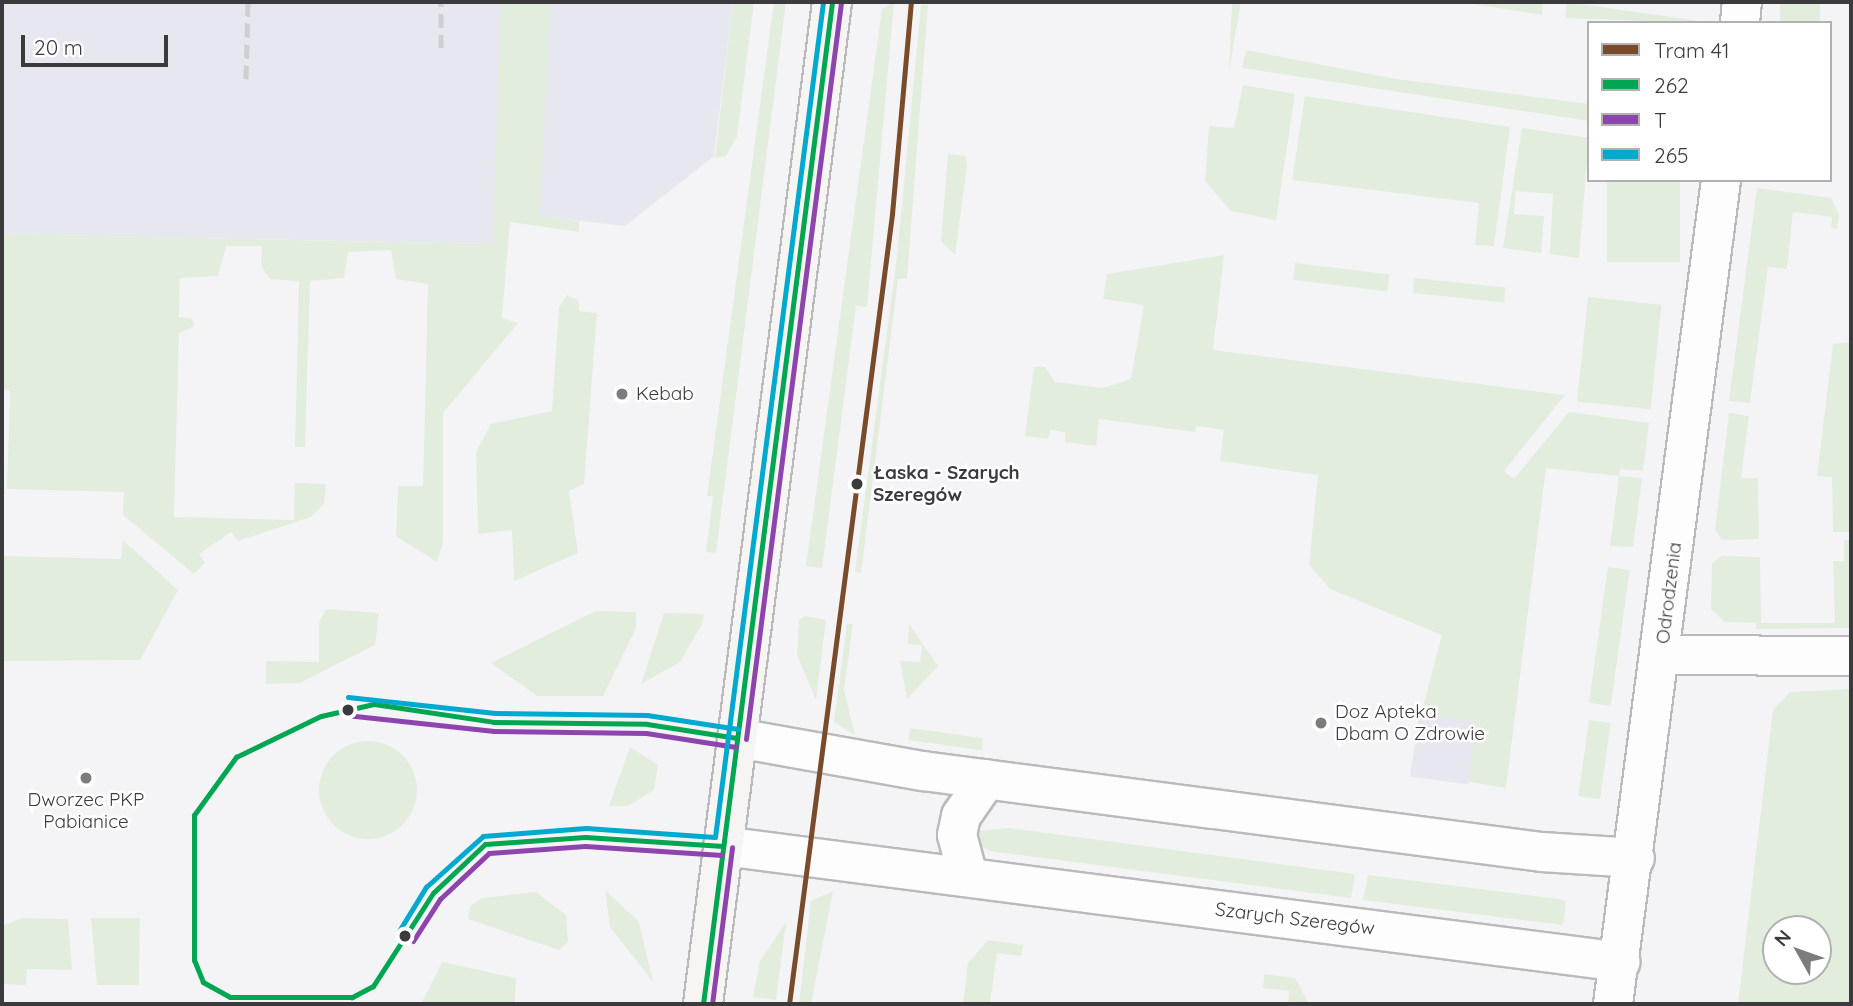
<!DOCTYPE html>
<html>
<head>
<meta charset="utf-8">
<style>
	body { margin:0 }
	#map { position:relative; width:1853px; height:1006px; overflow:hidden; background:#f4f4f7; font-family:Quicksand,sans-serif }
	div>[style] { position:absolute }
	.built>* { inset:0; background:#e7e7ef; transform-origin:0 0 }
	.green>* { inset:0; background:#e3edde; transform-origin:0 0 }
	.round { border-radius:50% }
	.roads { filter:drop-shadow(2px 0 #bababc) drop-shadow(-2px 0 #bababc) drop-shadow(0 2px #bababc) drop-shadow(0 -2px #bababc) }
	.minor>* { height:38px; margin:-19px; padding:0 19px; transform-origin:19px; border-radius:19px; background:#fdfdfe }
	.major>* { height:38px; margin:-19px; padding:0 19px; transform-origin:19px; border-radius:19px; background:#f7f4f4 }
	.rail>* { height:5px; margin-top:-2.5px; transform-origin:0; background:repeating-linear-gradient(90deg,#cfcfcf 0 14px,transparent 0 21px) }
	.bus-1>* { height:5px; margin:-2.5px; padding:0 2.5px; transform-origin:2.5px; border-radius:2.5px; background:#00a651 }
	.bus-2>* { height:5px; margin:-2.5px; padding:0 2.5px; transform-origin:2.5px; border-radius:2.5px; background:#8e44ad }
	.bus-3>* { height:5px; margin:-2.5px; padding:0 2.5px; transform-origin:2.5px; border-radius:2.5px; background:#00a9ce }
	.tram-1>* { height:5px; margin:-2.5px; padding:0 2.5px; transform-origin:2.5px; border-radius:2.5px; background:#7a4b2a }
	.dots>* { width:19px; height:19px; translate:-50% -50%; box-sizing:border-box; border:4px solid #fff; border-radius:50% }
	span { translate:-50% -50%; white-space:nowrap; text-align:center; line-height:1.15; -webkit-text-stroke:5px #fff; paint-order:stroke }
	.poi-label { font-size:19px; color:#3b3b3d }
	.left { translate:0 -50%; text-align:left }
	.stop-label { font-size:19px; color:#3b3b3d; font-weight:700 }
	.street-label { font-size:19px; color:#3b3b3d }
	.frame { position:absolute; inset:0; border:4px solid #3b3b3d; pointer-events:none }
	.legend { position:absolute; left:1587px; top:21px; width:245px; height:161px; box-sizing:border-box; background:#fff; border:2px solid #b1b1b1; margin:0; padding:9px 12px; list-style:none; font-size:21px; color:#3b3b3d }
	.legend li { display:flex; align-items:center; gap:14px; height:35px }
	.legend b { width:35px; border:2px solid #b1b1b1 }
	.north { position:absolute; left:1762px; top:915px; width:70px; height:70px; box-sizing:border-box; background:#fff; border:2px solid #b1b1b1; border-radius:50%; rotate:310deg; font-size:19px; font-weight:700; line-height:28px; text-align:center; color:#3b3b3d }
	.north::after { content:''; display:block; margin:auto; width:24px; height:32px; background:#7c7c7e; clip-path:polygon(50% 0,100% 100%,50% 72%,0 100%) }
	.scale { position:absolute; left:21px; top:35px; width:147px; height:32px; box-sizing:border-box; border:4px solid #3b3b3d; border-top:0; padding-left:9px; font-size:21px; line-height:24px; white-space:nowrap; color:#3b3b3d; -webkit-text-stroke:5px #fff; paint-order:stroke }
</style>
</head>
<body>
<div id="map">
	<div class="built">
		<div style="clip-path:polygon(2px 2px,733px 2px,714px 156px,625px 226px,495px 211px,494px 244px,2px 234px)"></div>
		<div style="left:1419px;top:713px;width:59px;height:64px;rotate:8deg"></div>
	</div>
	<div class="green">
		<div style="clip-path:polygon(501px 2px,550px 2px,540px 216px,579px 221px,579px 232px,510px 222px,502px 318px,518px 323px,443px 413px,443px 542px,437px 562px,396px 536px,398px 486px,423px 486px,428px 284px,396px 279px,391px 250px,348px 252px,344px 278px,310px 281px,305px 447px,295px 447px,299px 281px,270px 279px,261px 266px,262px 246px,226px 246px,218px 276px,180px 278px,179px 317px,192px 318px,194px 326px,179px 333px,174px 517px,294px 520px,295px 483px,326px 484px,324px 504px,311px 517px,238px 541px,231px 532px,199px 554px,205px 563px,194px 574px,123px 515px,124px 492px,7px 489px,10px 391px,2px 389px,2px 234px,493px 244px)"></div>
		<div style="clip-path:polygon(733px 2px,754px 2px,737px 137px,726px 156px,715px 158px)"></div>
		<div style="clip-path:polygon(774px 2px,786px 2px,716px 553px,706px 552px,713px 496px,707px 496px)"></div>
		<div style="clip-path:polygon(894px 2px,867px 307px,856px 306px,822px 568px,806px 566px,882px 9px)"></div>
		<div style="clip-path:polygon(1232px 2px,1241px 2px,1229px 71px)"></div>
		<div style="clip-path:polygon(1461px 2px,1543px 2px,1542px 15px)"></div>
		<div style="clip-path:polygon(1567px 2px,1699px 21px,1699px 23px,1565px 18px)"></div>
		<div style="left:1780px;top:2px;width:40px;height:21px"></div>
		<div style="clip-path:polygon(921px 5px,928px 5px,907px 279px,898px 279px,861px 573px,855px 572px,897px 256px)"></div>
		<div style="clip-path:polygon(1246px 50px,1390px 78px,1589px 104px,1589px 121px,1242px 68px)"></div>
		<div style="clip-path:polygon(1243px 85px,1295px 94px,1276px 220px,1231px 211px,1205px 181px,1209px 126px,1234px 128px)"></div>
		<div style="clip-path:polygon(1305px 96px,1510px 127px,1494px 246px,1475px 245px,1479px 203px,1292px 180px)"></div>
		<div style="clip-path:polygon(1522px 128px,1589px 138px,1579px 258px,1550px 254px,1553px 194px,1516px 191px,1514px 214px,1544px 216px,1541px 253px,1503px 248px)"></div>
		<div style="clip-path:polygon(948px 154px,966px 156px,967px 166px,955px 255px,941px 241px)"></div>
		<div style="left:1607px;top:180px;width:73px;height:82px"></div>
		<div style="clip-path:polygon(1757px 188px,1831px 198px,1839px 214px,1837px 229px,1831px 228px,1832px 217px,1793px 212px,1787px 269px,1768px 267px,1750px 403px,1729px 401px)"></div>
		<div style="clip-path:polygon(1224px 255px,1213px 350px,1565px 395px,1504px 471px,1514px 479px,1569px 412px,1649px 423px,1643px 471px,1620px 469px,1619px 476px,1642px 478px,1633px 547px,1610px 546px,1619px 476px,1546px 468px,1506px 788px,1469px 782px,1476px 721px,1421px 714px,1442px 635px,1330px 589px,1309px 565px,1318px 475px,1220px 461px,1224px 430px,1196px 426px,1195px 432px,1099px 419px,1096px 446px,1065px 442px,1065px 432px,1050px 430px,1048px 439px,1025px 436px,1034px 367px,1045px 367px,1055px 382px,1103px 388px,1131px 379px,1144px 305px,1103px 299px,1107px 274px)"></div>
		<div style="left:1295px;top:263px;width:95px;height:17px;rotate:7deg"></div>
		<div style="left:1414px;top:278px;width:92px;height:15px;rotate:6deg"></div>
		<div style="clip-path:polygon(567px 295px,579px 301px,579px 311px,597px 313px,584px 484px,569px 491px,578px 553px,514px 581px,512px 530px,478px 534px,476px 452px,491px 424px,552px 411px,559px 307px)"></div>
		<div style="left:1588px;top:297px;width:74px;height:105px;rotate:6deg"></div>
		<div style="clip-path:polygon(1851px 342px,1851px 532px,1833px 532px,1832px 477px,1817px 476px,1833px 344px)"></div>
		<div style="clip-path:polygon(1729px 413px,1749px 416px,1741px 478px,1758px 478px,1759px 539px,1722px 540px,1715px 530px)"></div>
		<div style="clip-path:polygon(123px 540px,178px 590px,140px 660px,3px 661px,4px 556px,121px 559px)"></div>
		<div style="clip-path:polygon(1844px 540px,1851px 540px,1851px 628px,1756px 629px,1756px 623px,1725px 622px,1711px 609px,1712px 563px,1722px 556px,1760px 557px,1761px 623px,1835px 623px,1833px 561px,1844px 561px)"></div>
		<div style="left:1608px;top:567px;width:22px;height:137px;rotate:8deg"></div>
		<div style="clip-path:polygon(326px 609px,379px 613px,375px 645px,300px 683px,266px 684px,266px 661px,319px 662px,319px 622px)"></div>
		<div style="clip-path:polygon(596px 611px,636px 612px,636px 628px,603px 696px,537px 696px,491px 663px)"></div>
		<div style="clip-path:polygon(664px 613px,704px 614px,702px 624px,680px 662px,641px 684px)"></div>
		<div style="clip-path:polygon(805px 616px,826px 620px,816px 700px,797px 655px,799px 620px)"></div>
		<div style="clip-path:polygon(847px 624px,853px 624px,844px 690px,855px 735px,834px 722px)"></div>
		<div style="clip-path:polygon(909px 624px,938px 666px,907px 699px,900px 661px,920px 662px,922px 645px,908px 644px)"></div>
		<div style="clip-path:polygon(evenodd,1851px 689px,1851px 1004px,1738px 1004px,1773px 710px,1790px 692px,1851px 689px,1776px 929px,1818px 929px,1818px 971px,1776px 971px,1776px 929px)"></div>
		<div style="left:1589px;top:720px;width:22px;height:77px;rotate:8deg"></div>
		<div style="left:910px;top:728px;width:74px;height:12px;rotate:8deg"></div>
		<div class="round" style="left:319px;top:741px;width:98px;height:98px"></div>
		<div style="clip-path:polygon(630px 747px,658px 765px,654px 790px,628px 806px,609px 806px)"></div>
		<div style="clip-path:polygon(1009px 828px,1355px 874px,1351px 898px,989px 851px,978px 843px,975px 831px)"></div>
		<div style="clip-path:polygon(1368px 875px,1559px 899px,1566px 901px,1563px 925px,1363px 900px)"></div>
		<div style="clip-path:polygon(605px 890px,639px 922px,653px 982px,610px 927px)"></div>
		<div style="clip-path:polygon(833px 891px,811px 1004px,799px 1003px,811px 901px)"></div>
		<div style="clip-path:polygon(536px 892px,566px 915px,568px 942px,559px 950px,468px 919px,470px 906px,482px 898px)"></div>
		<div style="clip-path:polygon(23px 918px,68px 919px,72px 970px,27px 969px,26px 985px,2px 984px,2px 926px)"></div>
		<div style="clip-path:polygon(91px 918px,140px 918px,139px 985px,97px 985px)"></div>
		<div style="clip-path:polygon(786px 922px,776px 1000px,753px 997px,760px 961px)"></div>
		<div style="clip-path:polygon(988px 940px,1023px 945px,1021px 956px,997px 953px,990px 1004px,963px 1004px,968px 963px)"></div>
		<div style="clip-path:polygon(442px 962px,516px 978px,515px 1004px,421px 1004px)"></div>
		<div style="clip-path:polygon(1264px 974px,1295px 978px,1309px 1004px,1288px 1004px,1289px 991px,1263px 988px)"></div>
	</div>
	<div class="roads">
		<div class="minor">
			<div style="left:1740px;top:23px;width:21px;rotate:-85deg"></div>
			<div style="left:1661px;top:655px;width:190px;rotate:0.3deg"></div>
			<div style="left:737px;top:738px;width:189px;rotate:10.1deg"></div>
			<div style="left:923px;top:771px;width:624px;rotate:7.46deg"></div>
			<div style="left:1542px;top:852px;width:93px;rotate:3.7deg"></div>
			<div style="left:723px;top:846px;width:905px;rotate:7.36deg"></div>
			<div style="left:968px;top:876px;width:42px;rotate:-105deg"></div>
			<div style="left:957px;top:835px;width:19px;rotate:-78deg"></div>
			<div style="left:961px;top:816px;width:45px;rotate:-54.9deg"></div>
			<div style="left:1613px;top:1004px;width:831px;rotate:-82.53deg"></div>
		</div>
		<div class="major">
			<div style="left:703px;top:1004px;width:1010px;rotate:-82.66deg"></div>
		</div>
	</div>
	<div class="rail">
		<div style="left:441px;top:48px;width:46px;rotate:-90deg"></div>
		<div style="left:246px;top:79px;width:77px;rotate:-88.5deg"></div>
	</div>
	<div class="bus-1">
		<div style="left:723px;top:846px;width:138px;rotate:-176.3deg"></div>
		<div style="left:585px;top:837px;width:100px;rotate:176deg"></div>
		<div style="left:485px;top:844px;width:71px;rotate:136.7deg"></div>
		<div style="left:433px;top:893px;width:111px;rotate:122.8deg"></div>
		<div style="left:373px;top:986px;width:24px;rotate:152deg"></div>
		<div style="left:352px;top:997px;width:122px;rotate:180deg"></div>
		<div style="left:230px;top:997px;width:31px;rotate:-151deg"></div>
		<div style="left:203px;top:982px;width:24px;rotate:-112deg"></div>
		<div style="left:194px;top:960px;width:145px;rotate:-90deg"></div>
		<div style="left:194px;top:815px;width:72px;rotate:-54.1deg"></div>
		<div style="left:236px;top:757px;width:94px;rotate:-25.8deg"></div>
		<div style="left:321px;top:716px;width:54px;rotate:-12.8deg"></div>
		<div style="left:374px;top:704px;width:121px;rotate:8.5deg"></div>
		<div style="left:494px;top:722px;width:153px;rotate:0.7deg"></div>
		<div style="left:647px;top:724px;width:91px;rotate:8.8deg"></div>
		<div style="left:703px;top:1004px;width:1010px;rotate:-82.66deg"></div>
	</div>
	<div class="bus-2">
		<div style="left:346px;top:715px;width:149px;rotate:6.2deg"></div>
		<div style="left:494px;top:731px;width:152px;rotate:0.8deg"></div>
		<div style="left:646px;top:733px;width:91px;rotate:8.8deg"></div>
		<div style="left:746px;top:739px;width:742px;rotate:-82.65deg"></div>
		<div style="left:413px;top:941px;width:50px;rotate:-57.3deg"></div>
		<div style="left:440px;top:899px;width:67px;rotate:-43.2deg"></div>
		<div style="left:489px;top:853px;width:96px;rotate:-4.2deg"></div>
		<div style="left:585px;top:846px;width:137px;rotate:3.8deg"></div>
		<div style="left:712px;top:1004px;width:158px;rotate:-82.7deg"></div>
	</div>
	<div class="bus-3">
		<div style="left:348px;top:697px;width:148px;rotate:6.2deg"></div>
		<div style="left:495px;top:713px;width:152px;rotate:0.8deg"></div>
		<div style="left:647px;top:715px;width:92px;rotate:8.7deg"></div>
		<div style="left:399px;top:931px;width:52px;rotate:-58.5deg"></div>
		<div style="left:426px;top:887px;width:76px;rotate:-41.8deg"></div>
		<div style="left:483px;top:836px;width:103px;rotate:-4.4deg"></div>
		<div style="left:586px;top:828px;width:129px;rotate:4deg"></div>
		<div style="left:715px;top:837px;width:842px;rotate:-82.63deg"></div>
	</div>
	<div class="tram-1">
		<div style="left:789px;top:1004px;width:797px;rotate:-82.57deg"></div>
		<div style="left:892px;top:214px;width:213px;rotate:-84.9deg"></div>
	</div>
	<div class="dots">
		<div style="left:622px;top:394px;background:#7c7c7e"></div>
		<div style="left:857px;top:484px;background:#3b3b3d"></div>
		<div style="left:348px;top:710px;background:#3b3b3d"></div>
		<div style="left:1321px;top:723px;background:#7c7c7e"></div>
		<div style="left:86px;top:778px;background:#7c7c7e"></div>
		<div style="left:405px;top:936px;background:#3b3b3d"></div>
	</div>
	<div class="poi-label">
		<span class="left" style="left:636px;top:394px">Kebab</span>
		<span class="left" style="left:1335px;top:723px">Doz Apteka<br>Dbam O Zdrowie</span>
		<span style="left:86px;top:811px">Dworzec PKP<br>Pabianice</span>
	</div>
	<div class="stop-label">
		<span class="left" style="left:873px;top:484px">Łaska - Szarych<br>Szeregów</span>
	</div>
	<div class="street-label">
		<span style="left:1669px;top:593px;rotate:-83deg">Odrodzenia</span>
		<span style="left:1295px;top:919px;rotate:7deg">Szarych Szeregów</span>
	</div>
	<div class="frame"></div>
	<ul class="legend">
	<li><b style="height:9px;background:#7a4b2a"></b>Tram 41</li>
	<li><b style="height:9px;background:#00a651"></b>262</li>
	<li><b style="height:9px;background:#8e44ad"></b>T</li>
	<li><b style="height:9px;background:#00a9ce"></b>265</li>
	</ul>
	<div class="north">N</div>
	<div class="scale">20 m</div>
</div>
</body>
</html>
